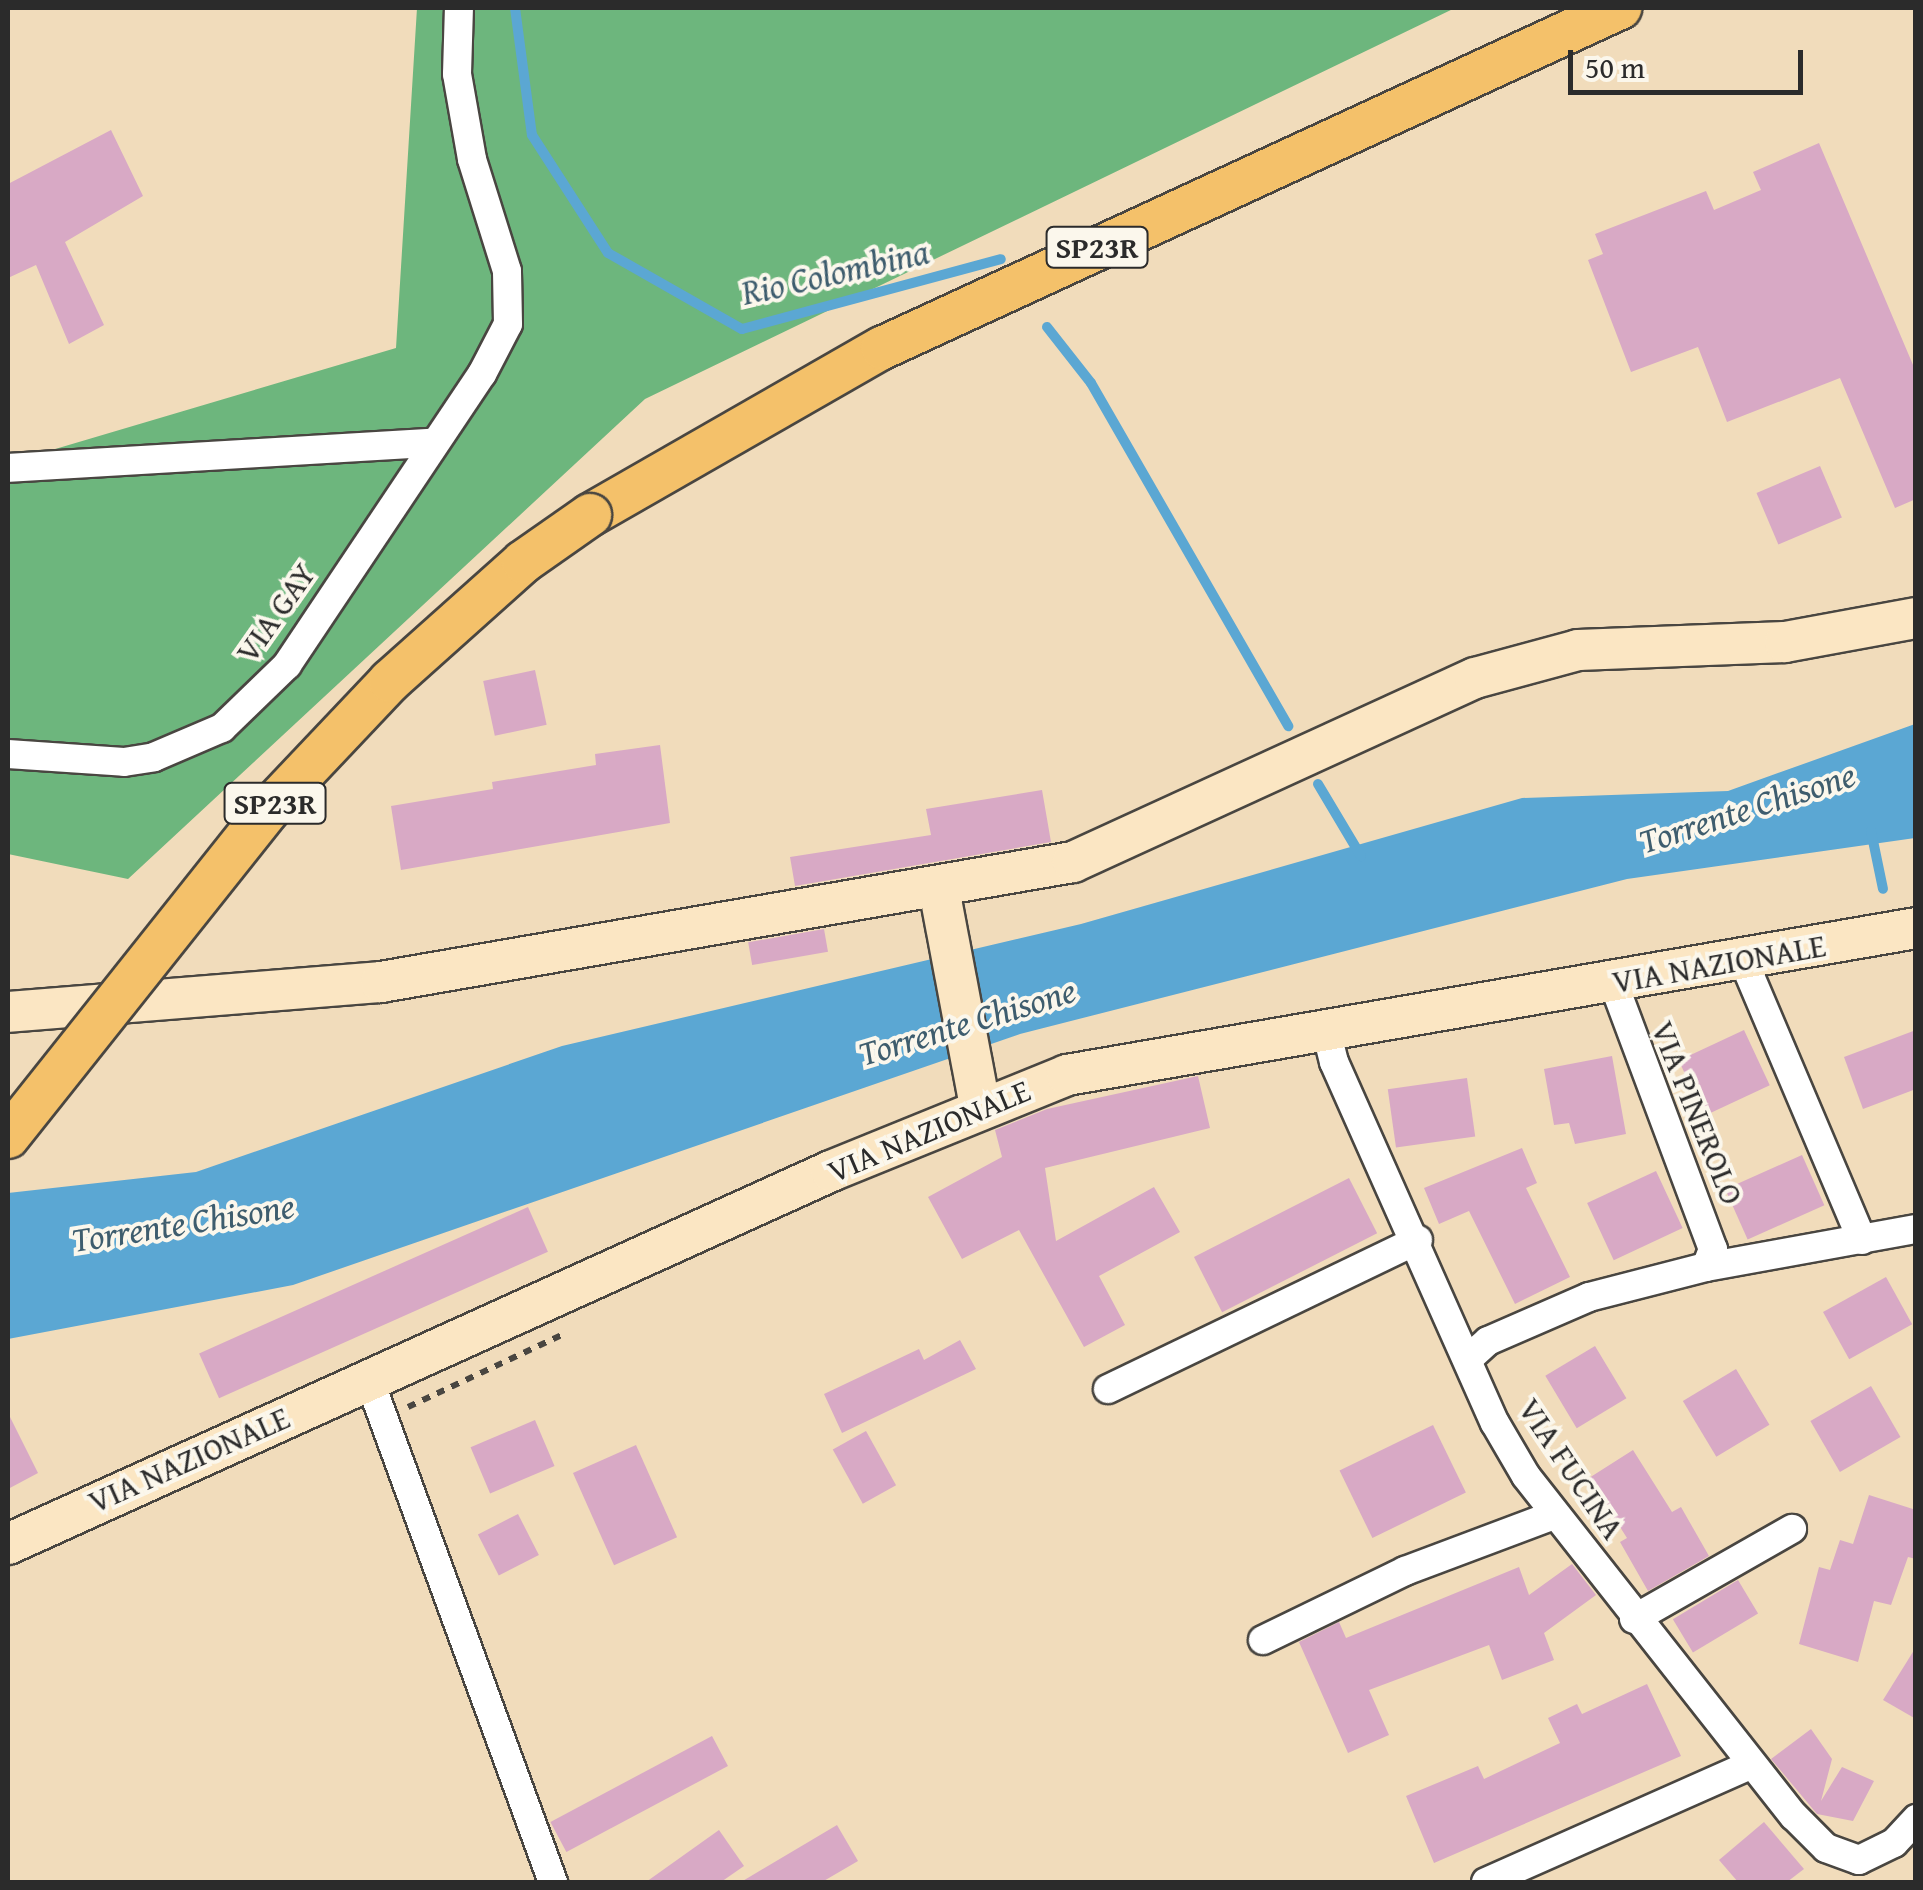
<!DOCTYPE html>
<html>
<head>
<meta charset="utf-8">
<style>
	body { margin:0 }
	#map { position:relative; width:1923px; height:1890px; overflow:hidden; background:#f1dcbb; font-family:"Gentium Book Plus",serif }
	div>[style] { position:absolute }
	.forest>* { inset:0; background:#6db67d }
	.water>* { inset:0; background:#5ba7d3 }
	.stream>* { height:10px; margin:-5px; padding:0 5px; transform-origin:5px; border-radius:5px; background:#5ba7d3 }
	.building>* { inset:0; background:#d8a9c5; transform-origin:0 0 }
	.path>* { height:6px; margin-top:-3px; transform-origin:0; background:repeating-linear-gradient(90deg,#494641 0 8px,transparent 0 16px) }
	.roads { filter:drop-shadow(2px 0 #494641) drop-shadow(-2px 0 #494641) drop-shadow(0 2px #494641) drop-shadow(0 -2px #494641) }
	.street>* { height:28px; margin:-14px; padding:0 14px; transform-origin:14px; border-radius:14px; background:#fff }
	.secondary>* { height:40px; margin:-20px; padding:0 20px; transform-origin:20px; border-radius:20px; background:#fbe6c3 }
	.primary>* { height:42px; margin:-21px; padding:0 21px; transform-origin:21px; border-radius:21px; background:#f4c16a }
	.bridges { filter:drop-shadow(2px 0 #494641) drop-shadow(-2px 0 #494641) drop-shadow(0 2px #494641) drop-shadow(0 -2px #494641) }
	.primary-bridge>* { height:42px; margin:-21px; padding:0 21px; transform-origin:21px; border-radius:21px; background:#f4c16a }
	span { translate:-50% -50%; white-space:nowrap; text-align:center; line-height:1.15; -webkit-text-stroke:8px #fbf7ec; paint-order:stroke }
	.shield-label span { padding:2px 8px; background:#fbf7ec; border:2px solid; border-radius:8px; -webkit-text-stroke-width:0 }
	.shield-label { font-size:30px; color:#2b2b2b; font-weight:700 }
	.street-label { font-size:32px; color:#2b2b2b }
	.water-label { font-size:35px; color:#3e5d6e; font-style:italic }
	.frame { position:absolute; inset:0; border:10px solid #2b2b2b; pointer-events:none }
	.scale { position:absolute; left:1568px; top:50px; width:235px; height:45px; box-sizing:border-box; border:5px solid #2b2b2b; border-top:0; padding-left:12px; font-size:30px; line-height:35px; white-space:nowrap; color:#2b2b2b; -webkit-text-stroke:8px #fbf7ec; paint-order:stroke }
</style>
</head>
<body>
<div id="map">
	<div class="forest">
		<div style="clip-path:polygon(417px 8px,1455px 8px,645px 399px,128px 879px,8px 854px,8px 463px,396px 348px)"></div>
	</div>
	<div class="water">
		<div style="clip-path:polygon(1915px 724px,1915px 838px,1627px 879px,1020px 1034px,293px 1285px,8px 1339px,8px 1193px,196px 1172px,562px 1046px,1081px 924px,1522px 798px,1728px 791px)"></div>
	</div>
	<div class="stream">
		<div style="left:515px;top:8px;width:128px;rotate:82.4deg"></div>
		<div style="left:532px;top:135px;width:140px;rotate:57.2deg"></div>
		<div style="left:608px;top:253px;width:154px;rotate:29.6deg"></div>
		<div style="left:742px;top:329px;width:268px;rotate:-15.1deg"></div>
		<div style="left:1047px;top:327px;width:71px;rotate:51.8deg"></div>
		<div style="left:1091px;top:383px;width:396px;rotate:60.1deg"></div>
		<div style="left:1318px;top:784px;width:84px;rotate:59.2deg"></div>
		<div style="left:1871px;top:831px;width:59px;rotate:78.3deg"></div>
	</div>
	<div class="building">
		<div style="clip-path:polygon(111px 130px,143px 196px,65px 242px,104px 325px,69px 344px,36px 265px,8px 278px,8px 184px)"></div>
		<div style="clip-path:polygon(1819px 143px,1916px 372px,1916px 499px,1895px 508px,1840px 378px,1727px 422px,1698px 347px,1631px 372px,1588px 260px,1603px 254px,1595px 234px,1706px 191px,1714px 210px,1761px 190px,1753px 172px)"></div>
		<div style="left:1820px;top:466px;width:56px;height:69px;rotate:67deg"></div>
		<div style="left:535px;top:670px;width:56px;height:53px;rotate:78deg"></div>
		<div style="clip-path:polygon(660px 745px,670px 823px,401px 870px,391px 806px,493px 789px,492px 782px,596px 765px,595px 754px)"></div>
		<div style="clip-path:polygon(1042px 790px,1051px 842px,795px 886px,790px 857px,931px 835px,926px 809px)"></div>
		<div style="left:824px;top:929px;width:23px;height:77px;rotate:80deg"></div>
		<div style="left:1744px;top:1030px;width:61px;height:72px;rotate:65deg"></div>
		<div style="clip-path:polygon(1916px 1030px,1916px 1089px,1863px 1109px,1844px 1057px)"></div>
		<div style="clip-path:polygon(1612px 1056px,1626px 1134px,1575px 1144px,1569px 1123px,1554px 1125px,1544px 1069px)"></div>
		<div style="clip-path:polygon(1198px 1076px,1210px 1128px,1045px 1168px,1056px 1241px,1154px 1187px,1180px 1232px,1099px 1276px,1125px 1325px,1084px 1347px,1019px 1230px,962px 1259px,928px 1197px,1002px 1157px,995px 1130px,1047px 1109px)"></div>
		<div style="left:1467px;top:1078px;width:59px;height:80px;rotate:82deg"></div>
		<div style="clip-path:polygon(1522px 1148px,1537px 1183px,1526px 1188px,1570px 1277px,1515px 1304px,1469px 1211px,1439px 1224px,1424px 1188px)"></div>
		<div style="left:1802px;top:1155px;width:55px;height:84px;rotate:66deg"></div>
		<div style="left:1656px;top:1171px;width:63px;height:76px;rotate:65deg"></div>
		<div style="left:1349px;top:1178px;width:62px;height:174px;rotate:63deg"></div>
		<div style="left:528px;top:1207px;width:49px;height:360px;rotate:66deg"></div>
		<div style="left:1886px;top:1277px;width:54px;height:72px;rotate:61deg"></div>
		<div style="clip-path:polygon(960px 1340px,976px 1369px,842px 1433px,824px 1394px,919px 1349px,924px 1360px)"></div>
		<div style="left:1595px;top:1346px;width:61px;height:58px;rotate:59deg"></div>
		<div style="left:1736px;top:1369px;width:65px;height:62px;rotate:59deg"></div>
		<div style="left:1871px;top:1386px;width:59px;height:70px;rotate:60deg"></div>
		<div style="clip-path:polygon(8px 1413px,38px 1473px,8px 1489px)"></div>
		<div style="left:535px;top:1420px;width:50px;height:70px;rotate:67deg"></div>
		<div style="left:1433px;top:1425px;width:75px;height:104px;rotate:64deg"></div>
		<div style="left:866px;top:1431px;width:62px;height:38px;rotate:61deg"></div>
		<div style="left:636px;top:1445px;width:101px;height:69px;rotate:66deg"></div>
		<div style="clip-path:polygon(1633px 1450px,1672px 1512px,1681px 1507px,1709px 1556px,1648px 1591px,1620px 1542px,1627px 1538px,1589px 1478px)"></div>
		<div style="clip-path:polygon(1869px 1495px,1916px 1510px,1916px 1559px,1908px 1557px,1891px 1605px,1874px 1601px,1858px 1662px,1799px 1644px,1819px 1567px,1830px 1570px,1840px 1540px,1853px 1544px)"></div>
		<div style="left:518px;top:1514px;width:46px;height:45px;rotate:63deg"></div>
		<div style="clip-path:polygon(1572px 1564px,1596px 1595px,1544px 1633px,1554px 1660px,1502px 1680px,1489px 1645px,1369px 1690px,1389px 1735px,1348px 1753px,1299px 1642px,1339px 1622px,1346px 1638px,1519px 1567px,1529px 1595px)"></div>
		<div style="left:1738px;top:1580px;width:39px;height:76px;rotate:59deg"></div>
		<div style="clip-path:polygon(1916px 1647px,1916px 1719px,1883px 1700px)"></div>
		<div style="clip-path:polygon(1647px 1684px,1681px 1756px,1434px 1863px,1406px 1796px,1478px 1766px,1484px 1779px,1560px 1743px,1548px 1718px,1577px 1704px,1582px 1714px)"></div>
		<div style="clip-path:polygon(1811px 1729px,1832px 1759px,1821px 1801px,1842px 1767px,1874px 1781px,1853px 1821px,1817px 1814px,1771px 1759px)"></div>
		<div style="left:712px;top:1736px;width:34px;height:183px;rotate:62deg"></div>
		<div style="clip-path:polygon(1764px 1822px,1804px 1869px,1787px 1882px,1738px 1882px,1719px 1860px)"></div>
		<div style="clip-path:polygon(837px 1825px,858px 1861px,822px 1882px,741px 1882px)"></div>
		<div style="clip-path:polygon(719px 1830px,744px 1866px,721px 1882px,646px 1882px)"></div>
	</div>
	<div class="path">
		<div style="left:408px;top:1407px;width:172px;rotate:-25.1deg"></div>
	</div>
	<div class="roads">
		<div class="street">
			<div style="left:8px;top:468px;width:427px;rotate:-3.4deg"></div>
			<div style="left:8px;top:754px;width:116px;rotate:3.9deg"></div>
			<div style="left:124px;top:762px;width:30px;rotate:-9deg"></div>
			<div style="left:154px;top:757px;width:74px;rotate:-23.1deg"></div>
			<div style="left:222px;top:728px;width:91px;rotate:-44.1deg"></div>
			<div style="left:287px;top:665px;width:350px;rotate:-56.2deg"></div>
			<div style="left:482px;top:374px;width:56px;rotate:-62.5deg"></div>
			<div style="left:508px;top:324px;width:53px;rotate:-91.1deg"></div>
			<div style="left:507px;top:271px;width:117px;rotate:-107.4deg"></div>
			<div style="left:472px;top:159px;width:86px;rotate:-100deg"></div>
			<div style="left:457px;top:74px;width:66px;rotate:-88.3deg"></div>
			<div style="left:1744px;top:962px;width:302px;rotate:67deg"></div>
			<div style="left:1613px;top:982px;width:285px;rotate:69.5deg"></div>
			<div style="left:1713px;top:1249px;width:19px;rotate:111deg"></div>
			<div style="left:1326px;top:1030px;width:33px;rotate:76deg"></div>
			<div style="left:1334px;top:1062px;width:395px;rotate:66deg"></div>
			<div style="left:1495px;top:1423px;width:61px;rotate:59.7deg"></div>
			<div style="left:1526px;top:1476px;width:433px;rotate:51.8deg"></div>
			<div style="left:1794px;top:1816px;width:45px;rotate:45deg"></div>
			<div style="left:1826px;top:1848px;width:35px;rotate:20deg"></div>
			<div style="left:1468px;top:1359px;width:27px;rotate:-42deg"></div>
			<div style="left:1488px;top:1341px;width:110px;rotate:-23.5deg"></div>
			<div style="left:1589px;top:1297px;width:121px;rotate:-14.4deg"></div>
			<div style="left:1706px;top:1267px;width:213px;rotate:-10.3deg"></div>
			<div style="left:369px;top:1379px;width:536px;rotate:69.91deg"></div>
			<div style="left:1108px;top:1389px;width:344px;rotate:-25.7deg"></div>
			<div style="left:1634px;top:1619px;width:182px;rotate:-29.7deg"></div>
			<div style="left:1263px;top:1640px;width:158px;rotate:-25.9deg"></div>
			<div style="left:1405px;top:1571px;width:159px;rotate:-20.6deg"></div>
			<div style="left:1859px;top:1860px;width:39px;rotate:-26deg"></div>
			<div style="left:1894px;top:1843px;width:33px;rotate:-47deg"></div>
			<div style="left:1486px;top:1882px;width:289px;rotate:-23.9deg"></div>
		</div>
		<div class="secondary">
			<div style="left:939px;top:889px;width:222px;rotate:79.3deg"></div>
			<div style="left:8px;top:1012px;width:374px;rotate:-4.6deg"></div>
			<div style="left:381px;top:982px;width:702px;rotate:-9.84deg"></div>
			<div style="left:1073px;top:862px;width:442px;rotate:-24.6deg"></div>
			<div style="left:1475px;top:678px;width:107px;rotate:-15.2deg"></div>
			<div style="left:1578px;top:650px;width:207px;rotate:-2.2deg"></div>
			<div style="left:1785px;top:642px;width:133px;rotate:-10.4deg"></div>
			<div style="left:8px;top:1544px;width:904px;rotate:-24.38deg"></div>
			<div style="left:831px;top:1171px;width:255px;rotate:-22.1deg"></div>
			<div style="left:1067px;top:1075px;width:862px;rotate:-9.82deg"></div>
		</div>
		<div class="primary">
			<div style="left:590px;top:515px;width:336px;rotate:-29.8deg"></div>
			<div style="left:882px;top:348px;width:813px;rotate:-24.74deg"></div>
		</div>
	</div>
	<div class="bridges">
		<div class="primary-bridge">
			<div style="left:8px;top:1137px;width:419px;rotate:-51.5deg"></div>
			<div style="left:269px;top:809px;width:176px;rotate:-46.6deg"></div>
			<div style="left:390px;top:681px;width:178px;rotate:-41.8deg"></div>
			<div style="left:523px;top:562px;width:82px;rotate:-35deg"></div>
		</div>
	</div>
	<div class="shield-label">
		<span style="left:1097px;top:247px">SP23R</span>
		<span style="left:275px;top:803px">SP23R</span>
	</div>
	<div class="street-label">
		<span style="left:276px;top:613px;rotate:-55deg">VIA GAY</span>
		<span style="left:1719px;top:964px;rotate:-10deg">VIA NAZIONALE</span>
		<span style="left:1697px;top:1113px;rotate:68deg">VIA PINEROLO</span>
		<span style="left:929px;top:1131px;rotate:-23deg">VIA NAZIONALE</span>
		<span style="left:189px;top:1460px;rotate:-24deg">VIA NAZIONALE</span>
		<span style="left:1571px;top:1469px;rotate:56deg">VIA FUCINA</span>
	</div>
	<div class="water-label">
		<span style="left:835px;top:272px;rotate:-13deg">Rio Colombina</span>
		<span style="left:1747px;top:808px;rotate:-18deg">Torrente Chisone</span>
		<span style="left:967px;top:1022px;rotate:-17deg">Torrente Chisone</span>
		<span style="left:183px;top:1223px;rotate:-9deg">Torrente Chisone</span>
	</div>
	<div class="frame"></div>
	<div class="scale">50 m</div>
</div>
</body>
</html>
